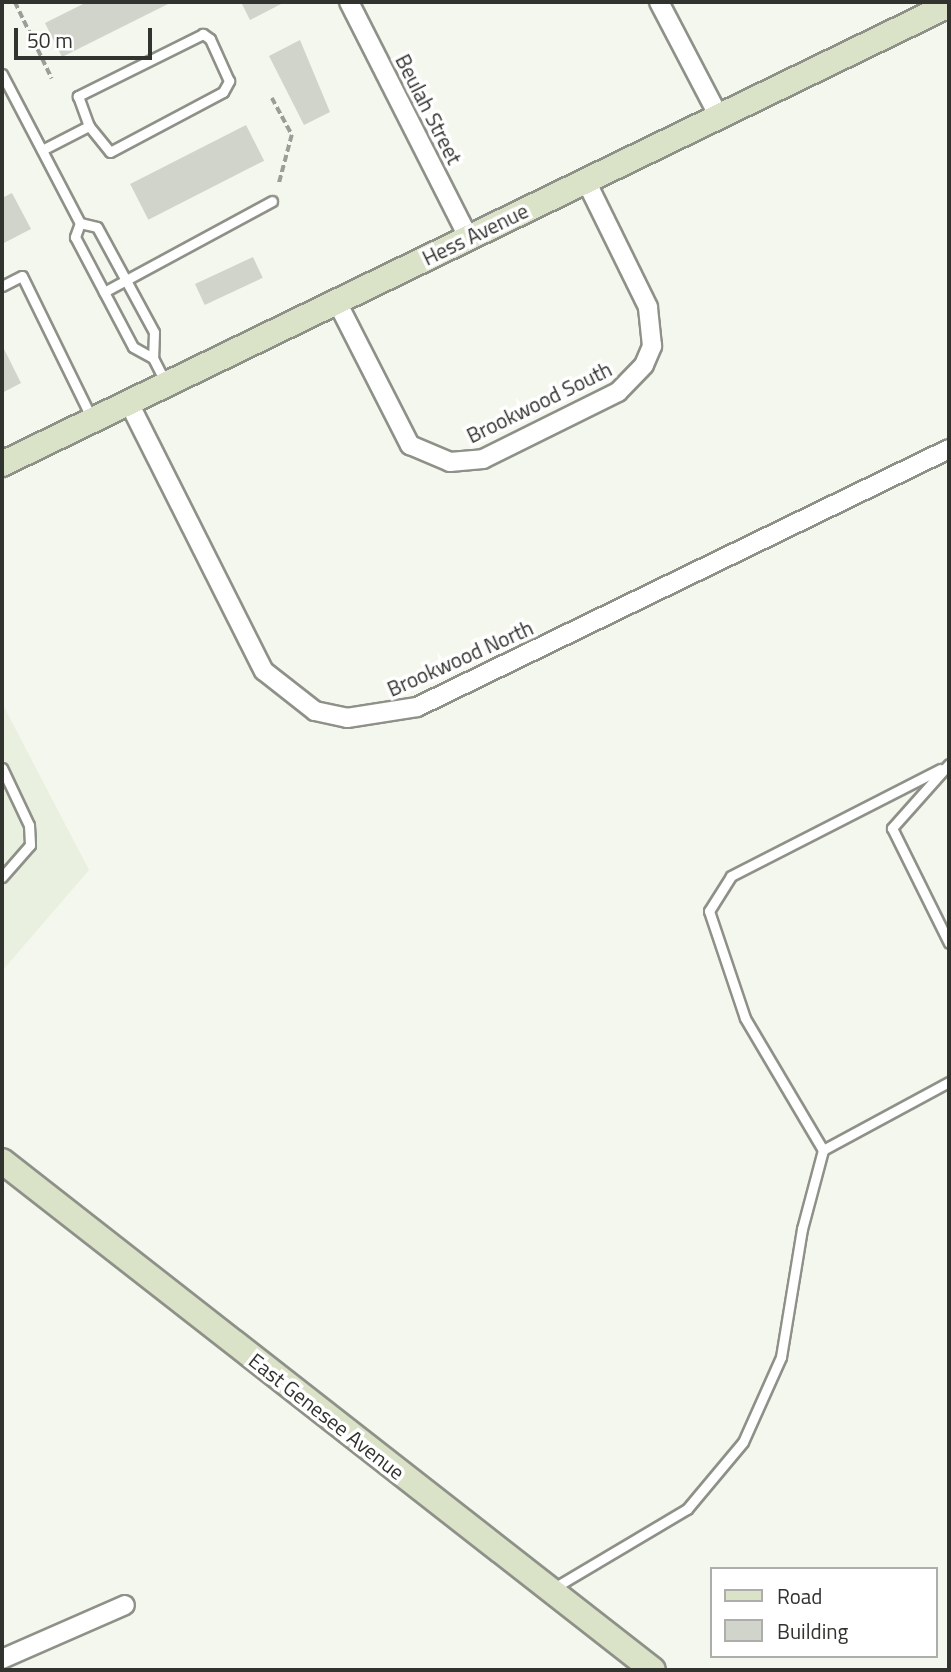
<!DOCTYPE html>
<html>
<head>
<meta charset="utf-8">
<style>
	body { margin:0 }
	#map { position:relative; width:951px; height:1672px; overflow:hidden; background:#f4f7ee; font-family:"Titillium Web",sans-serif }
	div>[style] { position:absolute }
	.built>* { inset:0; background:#e9f0df }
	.building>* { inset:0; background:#d0d4ca; transform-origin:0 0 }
	.path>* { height:3.5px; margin-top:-1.75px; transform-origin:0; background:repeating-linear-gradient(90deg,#9b9d97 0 7px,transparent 0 10.5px) }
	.roads { filter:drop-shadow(2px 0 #8e9188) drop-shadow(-2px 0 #8e9188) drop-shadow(0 2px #8e9188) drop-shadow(0 -2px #8e9188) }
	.lane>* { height:9px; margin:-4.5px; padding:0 4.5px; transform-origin:4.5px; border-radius:4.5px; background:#fff }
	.street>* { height:18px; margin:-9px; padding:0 9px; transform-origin:9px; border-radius:9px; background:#fff }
	.secondary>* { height:24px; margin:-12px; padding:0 12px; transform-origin:12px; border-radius:12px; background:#dae2c8 }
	span { translate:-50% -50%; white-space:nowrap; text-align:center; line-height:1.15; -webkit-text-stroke:7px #fff; paint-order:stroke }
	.street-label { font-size:21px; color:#31332f }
	.frame { position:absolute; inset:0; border:4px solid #31332f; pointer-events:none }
	.legend { position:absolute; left:710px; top:1567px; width:228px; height:91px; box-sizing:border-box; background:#fff; border:2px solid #adadac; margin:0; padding:9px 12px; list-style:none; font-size:21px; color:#31332f }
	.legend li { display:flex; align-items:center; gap:14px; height:35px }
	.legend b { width:35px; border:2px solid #adadac }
	.scale { position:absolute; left:14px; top:28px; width:138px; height:32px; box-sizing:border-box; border:4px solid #31332f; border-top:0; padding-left:9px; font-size:21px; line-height:24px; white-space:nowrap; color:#31332f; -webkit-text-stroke:5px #fff; paint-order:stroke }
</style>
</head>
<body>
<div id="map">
	<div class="built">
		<div style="clip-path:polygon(2px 703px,89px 870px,2px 971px)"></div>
	</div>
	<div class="building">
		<div style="clip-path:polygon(87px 2px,172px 2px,62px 57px,45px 23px)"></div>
		<div style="clip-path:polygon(241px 2px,285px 2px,250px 20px)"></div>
		<div style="clip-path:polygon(300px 40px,330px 112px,304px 125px,269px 56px)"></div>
		<div style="left:246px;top:125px;width:40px;height:130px;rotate:63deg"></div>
		<div style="clip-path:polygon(12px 193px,31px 229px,2px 244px,2px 198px)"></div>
		<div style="left:253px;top:257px;width:23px;height:64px;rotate:65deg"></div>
		<div style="clip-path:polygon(2px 345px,21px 383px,2px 393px)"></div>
	</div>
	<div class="path">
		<div style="left:15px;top:2px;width:85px;rotate:64.3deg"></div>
		<div style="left:272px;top:98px;width:42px;rotate:61.6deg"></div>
		<div style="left:292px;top:135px;width:51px;rotate:104.9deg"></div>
	</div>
	<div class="roads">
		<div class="lane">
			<div style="left:2px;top:74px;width:168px;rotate:62.4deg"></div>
			<div style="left:80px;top:223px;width:15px;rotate:110deg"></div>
			<div style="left:75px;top:237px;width:124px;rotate:62.2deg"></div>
			<div style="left:133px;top:347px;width:23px;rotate:29deg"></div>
			<div style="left:42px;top:150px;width:53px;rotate:-27.1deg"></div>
			<div style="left:89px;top:126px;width:33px;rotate:51deg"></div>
			<div style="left:110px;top:152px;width:128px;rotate:-28deg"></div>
			<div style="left:223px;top:92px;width:13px;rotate:-61deg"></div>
			<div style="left:229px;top:81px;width:46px;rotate:-114.3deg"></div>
			<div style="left:210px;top:39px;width:9px;rotate:-144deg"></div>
			<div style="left:203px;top:34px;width:140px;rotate:153.6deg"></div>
			<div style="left:78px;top:96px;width:32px;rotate:70deg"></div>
			<div style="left:80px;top:223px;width:17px;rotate:13deg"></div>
			<div style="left:97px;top:227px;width:119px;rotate:61.5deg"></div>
			<div style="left:154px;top:332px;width:26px;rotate:92deg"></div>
			<div style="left:153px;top:358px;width:27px;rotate:63deg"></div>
			<div style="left:2px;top:286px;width:22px;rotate:-27deg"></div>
			<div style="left:22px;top:276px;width:157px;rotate:63.9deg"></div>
			<div style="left:104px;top:292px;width:191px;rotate:-28.4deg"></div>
			<div style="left:949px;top:764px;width:86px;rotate:131.7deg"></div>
			<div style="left:892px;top:828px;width:128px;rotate:63.6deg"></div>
			<div style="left:2px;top:768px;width:63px;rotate:64.7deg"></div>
			<div style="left:29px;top:825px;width:20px;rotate:87deg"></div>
			<div style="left:30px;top:845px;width:43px;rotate:131.2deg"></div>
			<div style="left:823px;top:1150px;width:153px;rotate:-120.6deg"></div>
			<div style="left:745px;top:1018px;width:113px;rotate:-108.6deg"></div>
			<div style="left:709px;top:911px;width:41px;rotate:-57.8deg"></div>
			<div style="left:731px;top:876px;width:235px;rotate:-27.1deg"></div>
			<div style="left:552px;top:1589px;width:157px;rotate:-30.7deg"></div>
			<div style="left:687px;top:1509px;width:87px;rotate:-50.1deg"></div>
			<div style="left:743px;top:1442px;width:93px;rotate:-65.9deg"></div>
			<div style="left:781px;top:1357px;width:130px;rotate:-80.7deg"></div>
			<div style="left:802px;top:1229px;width:82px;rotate:-75.1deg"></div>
			<div style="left:823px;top:1150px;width:143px;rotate:-28.4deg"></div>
		</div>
		<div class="street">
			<div style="left:349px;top:2px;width:263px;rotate:63.1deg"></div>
			<div style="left:659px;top:2px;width:130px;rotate:62.4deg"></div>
			<div style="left:337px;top:302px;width:161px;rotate:63deg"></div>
			<div style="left:410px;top:445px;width:43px;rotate:23deg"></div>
			<div style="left:450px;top:462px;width:33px;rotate:-5deg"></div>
			<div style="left:483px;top:459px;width:151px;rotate:-26.4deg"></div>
			<div style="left:618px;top:392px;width:37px;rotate:-46deg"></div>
			<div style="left:644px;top:365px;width:21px;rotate:-67deg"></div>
			<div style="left:652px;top:346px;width:39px;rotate:-96deg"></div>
			<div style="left:648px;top:307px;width:140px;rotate:-116.2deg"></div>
			<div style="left:128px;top:401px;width:302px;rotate:63.3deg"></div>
			<div style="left:264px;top:671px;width:65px;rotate:38.1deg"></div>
			<div style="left:315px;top:711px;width:33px;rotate:12deg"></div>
			<div style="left:347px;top:718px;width:71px;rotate:-8.9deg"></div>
			<div style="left:417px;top:707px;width:591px;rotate:-25.87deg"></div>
			<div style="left:2px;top:1659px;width:134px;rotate:-23.7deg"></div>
		</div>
		<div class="secondary">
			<div style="left:2px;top:464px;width:1052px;rotate:-25.86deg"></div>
			<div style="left:2px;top:1161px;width:826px;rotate:38.02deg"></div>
		</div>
	</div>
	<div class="street-label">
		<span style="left:429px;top:109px;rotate:63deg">Beulah Street</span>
		<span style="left:475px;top:234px;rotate:-26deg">Hess Avenue</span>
		<span style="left:539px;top:402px;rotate:-26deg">Brookwood South</span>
		<span style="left:460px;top:658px;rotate:-24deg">Brookwood North</span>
		<span style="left:327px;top:1416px;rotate:38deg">East Genesee Avenue</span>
	</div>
	<div class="frame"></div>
	<ul class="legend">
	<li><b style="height:9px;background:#dae2c8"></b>Road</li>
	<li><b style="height:19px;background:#d0d4ca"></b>Building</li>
	</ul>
	<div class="scale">50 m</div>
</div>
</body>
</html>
